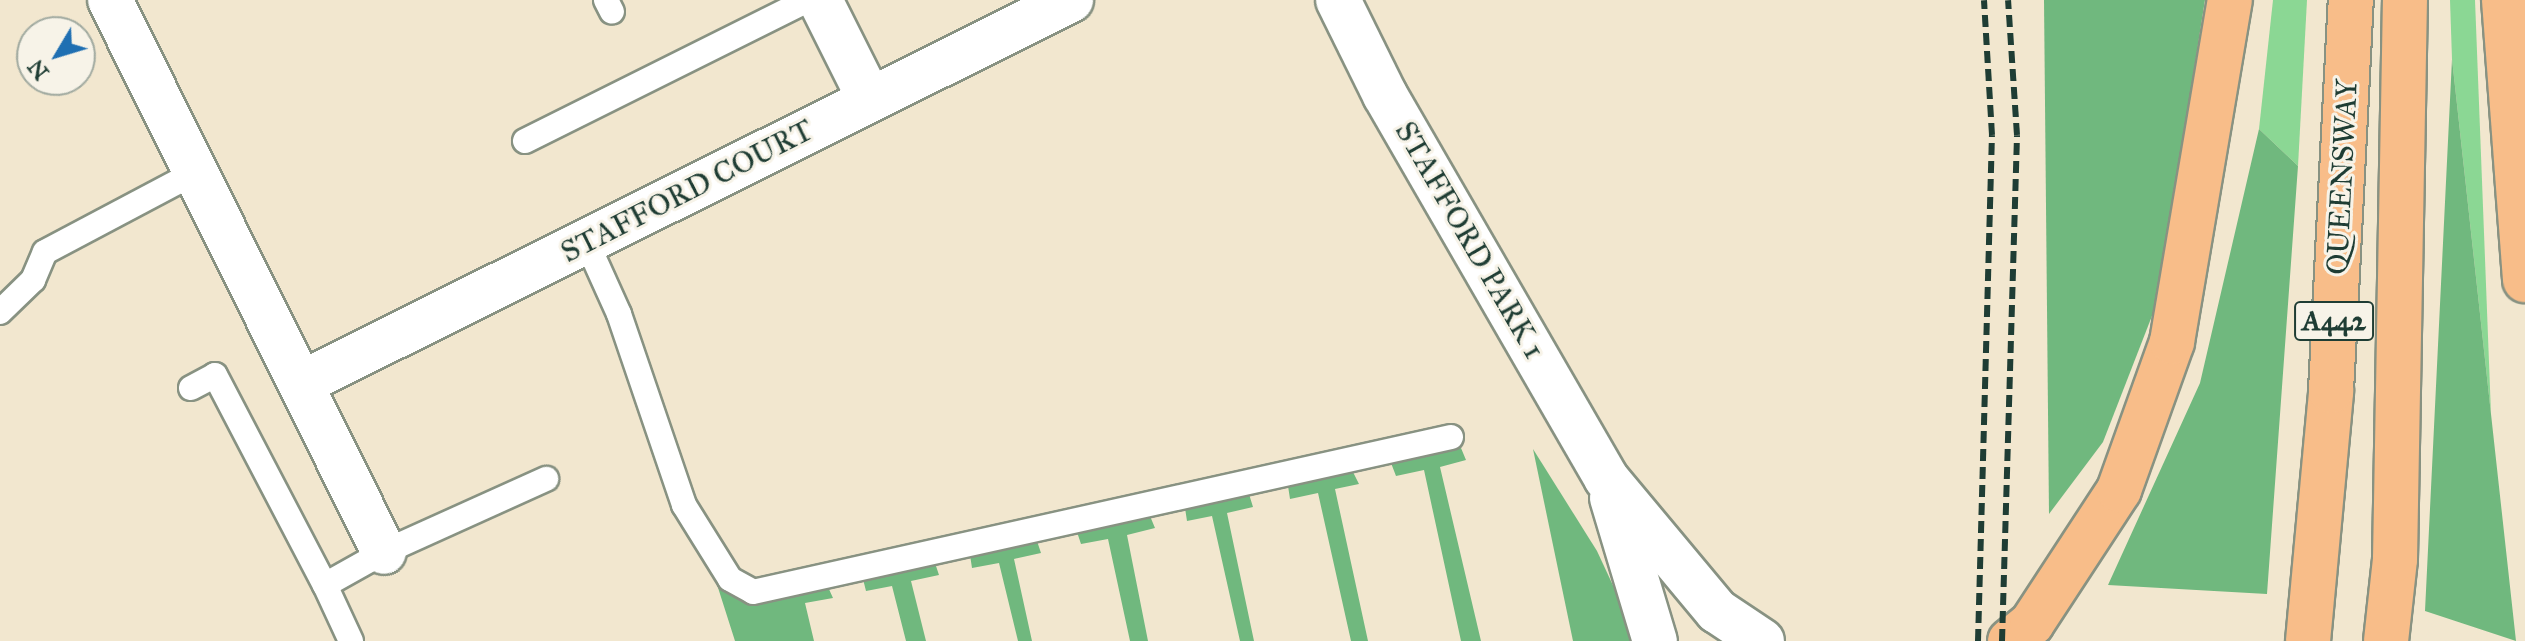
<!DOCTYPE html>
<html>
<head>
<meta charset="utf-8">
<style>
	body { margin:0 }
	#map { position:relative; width:2525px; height:641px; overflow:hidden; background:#f2e7cf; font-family:"IM FELL Great Primer",serif }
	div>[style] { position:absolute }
	.green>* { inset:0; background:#8bd794 }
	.forest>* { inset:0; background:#70b87e }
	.roads { filter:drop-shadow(2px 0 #889282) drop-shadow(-2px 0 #889282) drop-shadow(0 2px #889282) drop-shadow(0 -2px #889282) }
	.lane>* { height:24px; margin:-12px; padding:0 12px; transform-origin:12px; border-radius:12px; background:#fff }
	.street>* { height:44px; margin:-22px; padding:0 22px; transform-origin:22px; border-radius:22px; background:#fff }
	.highway>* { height:44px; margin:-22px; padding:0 22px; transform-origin:22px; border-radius:22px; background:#f8bd89 }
	.rail>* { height:6px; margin-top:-3px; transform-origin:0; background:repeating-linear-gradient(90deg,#1f3d34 0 12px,transparent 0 18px) }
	span { translate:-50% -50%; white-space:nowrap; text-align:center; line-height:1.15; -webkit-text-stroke:6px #f7f3e8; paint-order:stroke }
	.shield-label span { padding:2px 6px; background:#f7f3e8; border:2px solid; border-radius:6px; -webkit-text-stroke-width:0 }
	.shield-label { font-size:28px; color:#1f3d34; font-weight:700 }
	.street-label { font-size:30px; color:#1f3d34 }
	.north { position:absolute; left:16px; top:16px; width:80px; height:80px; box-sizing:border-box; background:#f7f3e8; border:2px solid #a1aaa0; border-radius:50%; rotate:232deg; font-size:22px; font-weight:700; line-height:32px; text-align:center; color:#1f3d34 }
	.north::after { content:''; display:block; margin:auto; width:28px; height:36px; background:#1f6fb2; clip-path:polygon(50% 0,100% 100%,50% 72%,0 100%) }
</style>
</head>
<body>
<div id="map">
	<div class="green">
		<div style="clip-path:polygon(2273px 0,2307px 0,2298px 166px,2259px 129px)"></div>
		<div style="clip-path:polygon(2450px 0,2475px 0,2491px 414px,2452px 59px)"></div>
	</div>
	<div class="forest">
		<div style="clip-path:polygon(2044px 0,2205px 0,2157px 303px,2103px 442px,2049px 514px)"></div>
		<div style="clip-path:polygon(2452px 59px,2491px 414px,2516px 641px,2425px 611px)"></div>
		<div style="clip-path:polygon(2259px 129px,2298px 166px,2267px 594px,2108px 585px,2200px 383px)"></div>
		<div style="clip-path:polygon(1461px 448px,1466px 460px,1440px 467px,1481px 641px,1461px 641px,1424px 470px,1396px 476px,1391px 463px)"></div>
		<div style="clip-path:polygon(1533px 449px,1597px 551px,1630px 622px,1631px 641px,1573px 641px)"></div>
		<div style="clip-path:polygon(1353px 472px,1359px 484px,1335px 489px,1368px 641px,1351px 641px,1318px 493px,1290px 499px,1288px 486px)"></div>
		<div style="clip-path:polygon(1249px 494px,1253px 507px,1227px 513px,1254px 641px,1240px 641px,1212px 516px,1187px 521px,1185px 508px)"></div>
		<div style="clip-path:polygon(1150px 516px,1155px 528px,1127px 535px,1148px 641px,1130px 641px,1108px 539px,1081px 544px,1077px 532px)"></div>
		<div style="clip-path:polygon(1037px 541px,1041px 553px,1014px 559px,1032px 641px,1018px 641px,999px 563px,972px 568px,970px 555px)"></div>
		<div style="clip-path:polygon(935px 563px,939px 575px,911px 581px,926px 641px,906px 641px,892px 586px,866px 591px,863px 579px)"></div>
		<div style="clip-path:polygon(713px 572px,748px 583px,828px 587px,833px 598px,805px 603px,814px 641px,735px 641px)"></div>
	</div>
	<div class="roads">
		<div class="lane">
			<div style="left:606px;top:0;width:13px;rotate:63deg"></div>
			<div style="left:525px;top:141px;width:316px;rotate:-26.5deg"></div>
			<div style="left:587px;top:243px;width:78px;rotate:65.7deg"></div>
			<div style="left:619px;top:314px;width:202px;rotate:71.2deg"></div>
			<div style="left:684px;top:505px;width:87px;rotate:58.1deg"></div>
			<div style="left:730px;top:579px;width:26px;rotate:29deg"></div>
			<div style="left:753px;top:592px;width:715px;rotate:-12.52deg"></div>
			<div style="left:0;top:312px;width:46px;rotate:-44.1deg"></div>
			<div style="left:33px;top:280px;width:30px;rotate:-67deg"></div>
			<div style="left:45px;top:252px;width:171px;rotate:-27.9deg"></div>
			<div style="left:191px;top:388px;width:27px;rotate:-28deg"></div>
			<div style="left:215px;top:375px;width:237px;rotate:62.4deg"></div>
			<div style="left:351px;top:641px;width:62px;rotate:-114.9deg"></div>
			<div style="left:325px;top:585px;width:68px;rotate:-29.2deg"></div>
			<div style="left:384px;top:552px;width:178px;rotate:-24.3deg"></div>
		</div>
		<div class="street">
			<div style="left:110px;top:0;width:616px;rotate:63.6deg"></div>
			<div style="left:820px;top:0;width:110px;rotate:63.4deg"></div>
			<div style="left:1338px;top:0;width:106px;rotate:63.7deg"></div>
			<div style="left:1385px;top:95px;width:442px;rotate:60deg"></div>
			<div style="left:1606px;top:478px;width:173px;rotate:50.2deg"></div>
			<div style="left:1717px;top:611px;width:54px;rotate:33.7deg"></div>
			<div style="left:304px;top:382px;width:857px;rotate:-26.48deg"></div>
			<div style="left:1612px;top:498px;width:149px;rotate:73.3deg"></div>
		</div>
		<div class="highway">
			<div style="left:2504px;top:0;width:281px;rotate:85.7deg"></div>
			<div style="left:2010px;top:641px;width:28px;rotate:-39deg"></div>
			<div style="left:2032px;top:623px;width:159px;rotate:-56.8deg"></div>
			<div style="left:2119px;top:490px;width:157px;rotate:-70.3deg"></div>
			<div style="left:2172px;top:342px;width:347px;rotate:-80.4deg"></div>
			<div style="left:2308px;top:641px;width:251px;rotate:-84.7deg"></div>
			<div style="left:2331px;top:391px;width:392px;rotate:-87.1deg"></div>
			<div style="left:2386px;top:641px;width:82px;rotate:-83.7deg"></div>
			<div style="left:2395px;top:559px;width:559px;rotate:-88.98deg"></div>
		</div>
	</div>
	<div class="rail">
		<div style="left:1978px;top:641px;width:506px;rotate:-88.42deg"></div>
		<div style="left:1992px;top:135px;width:135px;rotate:-93.4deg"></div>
		<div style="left:2002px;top:641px;width:506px;rotate:-88.3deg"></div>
		<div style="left:2017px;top:135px;width:135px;rotate:-93.8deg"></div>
	</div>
	<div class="shield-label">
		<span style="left:2334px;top:321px">A442</span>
	</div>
	<div class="street-label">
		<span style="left:2342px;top:177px;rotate:-87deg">QUEENSWAY</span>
		<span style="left:687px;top:191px;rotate:-27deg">STAFFORD COURT</span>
		<span style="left:1470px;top:240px;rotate:60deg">STAFFORD PARK 1</span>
	</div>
	<div class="north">N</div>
</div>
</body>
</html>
